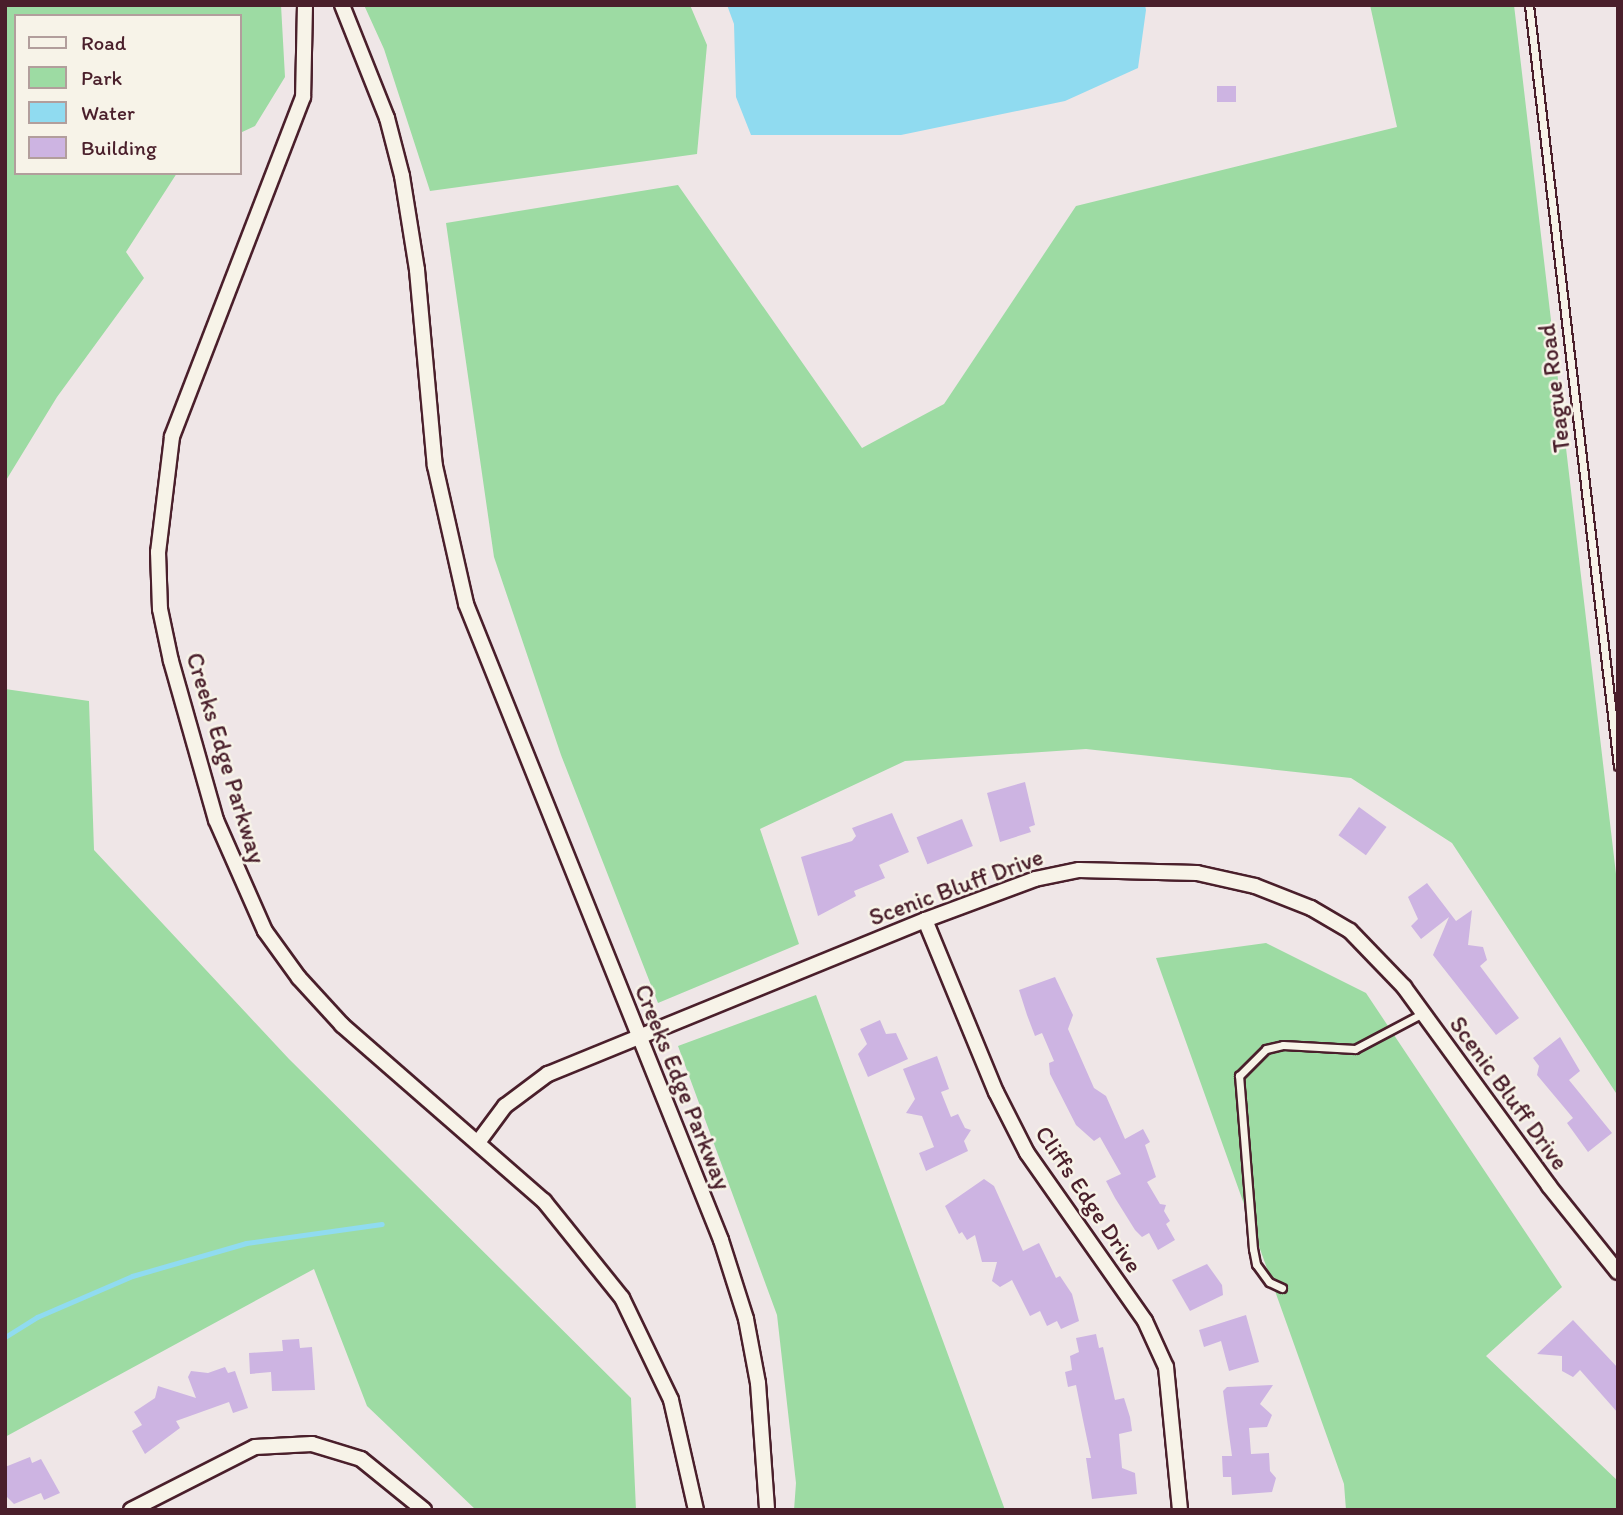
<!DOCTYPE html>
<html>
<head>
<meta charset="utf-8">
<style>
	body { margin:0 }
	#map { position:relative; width:1623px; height:1515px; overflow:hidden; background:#efe6e7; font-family:Itim,sans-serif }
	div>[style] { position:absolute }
	.green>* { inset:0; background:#9ddba3 }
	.water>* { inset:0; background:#90dbf0 }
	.stream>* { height:5px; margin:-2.5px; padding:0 2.5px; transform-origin:2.5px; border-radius:2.5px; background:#90dbf0 }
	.building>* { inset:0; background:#cdb4e2; transform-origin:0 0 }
	.roads { filter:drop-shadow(2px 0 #4a1f2b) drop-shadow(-2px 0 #4a1f2b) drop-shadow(0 2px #4a1f2b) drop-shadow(0 -2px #4a1f2b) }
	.lane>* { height:7px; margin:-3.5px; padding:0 3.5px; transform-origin:3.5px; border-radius:3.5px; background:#f7f3e8 }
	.street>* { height:14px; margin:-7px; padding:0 7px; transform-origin:7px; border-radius:7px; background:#f7f3e8 }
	span { translate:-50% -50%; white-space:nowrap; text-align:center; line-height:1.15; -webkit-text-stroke:5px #f7f3e8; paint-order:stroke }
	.street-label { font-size:24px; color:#4a1f2b }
	.frame { position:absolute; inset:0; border:7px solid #4a1f2b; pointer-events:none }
	.legend { position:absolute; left:14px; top:14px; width:228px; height:161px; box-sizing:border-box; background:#f7f3e8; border:2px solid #b29e9c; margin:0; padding:9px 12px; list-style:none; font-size:21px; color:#4a1f2b }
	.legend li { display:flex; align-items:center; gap:14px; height:35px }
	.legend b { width:35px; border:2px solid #b29e9c }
</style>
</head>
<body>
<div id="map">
	<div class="green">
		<div style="clip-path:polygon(5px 5px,281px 5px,285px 77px,255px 126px,240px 133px,240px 16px,16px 16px,16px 173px,177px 173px,126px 252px,144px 278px,57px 397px,5px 482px)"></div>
		<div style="clip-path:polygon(364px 5px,690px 5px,707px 45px,697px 154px,430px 191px,384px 49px)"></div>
		<div style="clip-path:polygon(1370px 5px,1514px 5px,1618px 891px,1618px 1096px,1452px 843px,1351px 778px,1086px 749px,905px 761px,760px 829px,799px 944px,658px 1003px,561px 755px,494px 557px,446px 223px,678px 185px,862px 448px,944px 404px,1076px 206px,1397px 127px)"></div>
		<div style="clip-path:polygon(5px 689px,89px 701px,94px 850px,289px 1059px,631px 1398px,636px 1510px,476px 1510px,367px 1406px,314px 1269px,5px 1437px)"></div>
		<div style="clip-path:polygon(1266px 943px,1366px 993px,1562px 1287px,1486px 1356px,1618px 1481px,1618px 1510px,1346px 1510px,1344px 1484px,1156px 958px)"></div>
		<div style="clip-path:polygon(816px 995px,1005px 1510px,794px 1510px,796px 1483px,777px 1315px,678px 1046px)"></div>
	</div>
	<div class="water">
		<div style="clip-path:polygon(727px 5px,1145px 5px,1146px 10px,1138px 68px,1065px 101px,901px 135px,751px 135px,736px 97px,734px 24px)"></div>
	</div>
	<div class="stream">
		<div style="left:5px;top:1337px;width:38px;rotate:-32deg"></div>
		<div style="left:37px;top:1317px;width:103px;rotate:-23.3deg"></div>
		<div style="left:132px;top:1276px;width:119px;rotate:-16.1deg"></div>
		<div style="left:246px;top:1243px;width:137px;rotate:-8deg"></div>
	</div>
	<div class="building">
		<div style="left:1236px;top:86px;width:16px;height:19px;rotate:90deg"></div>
		<div style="clip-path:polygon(1025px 782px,1035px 825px,1029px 827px,1031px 832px,1000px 842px,987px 793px)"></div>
		<div style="left:1359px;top:807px;width:34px;height:35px;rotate:36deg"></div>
		<div style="clip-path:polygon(892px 813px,909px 852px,879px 865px,885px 878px,854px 891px,856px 896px,818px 916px,801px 857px,852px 841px,856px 836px,852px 828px)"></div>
		<div style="left:962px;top:819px;width:29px;height:49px;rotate:68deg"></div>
		<div style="clip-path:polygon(1427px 883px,1456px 921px,1472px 910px,1468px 945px,1483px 947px,1487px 960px,1480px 966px,1519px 1018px,1496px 1035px,1433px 955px,1449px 917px,1421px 939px,1411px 926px,1418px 919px,1408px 897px)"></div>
		<div style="clip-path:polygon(1055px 977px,1073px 1015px,1068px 1029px,1094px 1088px,1106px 1096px,1125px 1139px,1143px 1129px,1150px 1142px,1145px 1145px,1156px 1177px,1147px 1182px,1160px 1204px,1166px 1205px,1164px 1211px,1170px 1221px,1166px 1224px,1175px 1240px,1158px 1250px,1149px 1233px,1142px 1237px,1135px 1230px,1115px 1198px,1106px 1181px,1121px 1174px,1100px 1137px,1094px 1141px,1076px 1125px,1050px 1074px,1049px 1063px,1054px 1061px,1042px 1033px,1035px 1036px,1027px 1015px,1019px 990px)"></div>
		<div style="clip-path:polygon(880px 1020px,886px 1034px,896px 1033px,908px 1059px,868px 1077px,858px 1054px,867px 1044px,860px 1029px)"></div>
		<div style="clip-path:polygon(1560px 1037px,1580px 1071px,1569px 1080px,1612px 1133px,1588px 1152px,1567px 1123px,1573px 1118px,1537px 1075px,1539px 1066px,1533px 1058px)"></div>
		<div style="clip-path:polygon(937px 1056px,949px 1089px,941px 1092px,951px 1117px,958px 1114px,965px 1128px,971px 1130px,964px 1141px,968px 1151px,926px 1171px,919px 1153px,934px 1147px,922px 1116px,906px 1113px,915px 1099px,903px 1069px)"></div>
		<div style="clip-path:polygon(984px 1179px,994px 1186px,1023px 1251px,1039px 1243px,1056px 1278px,1060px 1276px,1072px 1294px,1079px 1321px,1061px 1329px,1057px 1321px,1047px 1326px,1040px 1311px,1030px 1316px,1012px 1280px,1000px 1287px,992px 1281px,997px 1262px,982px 1262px,975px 1235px,967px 1240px,962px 1232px,959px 1234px,945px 1206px)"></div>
		<div style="clip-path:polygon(1207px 1264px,1222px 1285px,1223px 1295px,1190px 1311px,1172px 1280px)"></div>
		<div style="clip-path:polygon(1246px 1315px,1259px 1362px,1229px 1371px,1221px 1341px,1204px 1347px,1199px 1330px)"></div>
		<div style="clip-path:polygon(1573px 1320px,1618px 1368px,1618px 1413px,1580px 1370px,1573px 1377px,1562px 1371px,1562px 1356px,1537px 1354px)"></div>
		<div style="clip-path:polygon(1096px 1334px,1099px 1348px,1103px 1347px,1115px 1400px,1124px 1398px,1130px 1417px,1132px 1431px,1119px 1434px,1122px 1468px,1135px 1473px,1137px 1494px,1092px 1499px,1086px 1458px,1091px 1458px,1083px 1420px,1076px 1385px,1068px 1387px,1065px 1372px,1072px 1370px,1070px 1356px,1079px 1352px,1076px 1338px)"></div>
		<div style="clip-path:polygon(299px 1339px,300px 1348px,312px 1347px,315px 1390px,272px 1391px,271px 1372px,250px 1374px,249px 1353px,283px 1351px,282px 1340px)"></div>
		<div style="clip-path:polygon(225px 1367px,228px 1373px,235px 1371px,248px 1408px,233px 1413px,229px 1402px,176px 1421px,180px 1428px,145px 1454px,132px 1431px,142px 1425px,134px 1412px,155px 1398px,158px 1386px,196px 1398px,188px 1377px,191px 1371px,208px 1373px)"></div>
		<div style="clip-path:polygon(1273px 1385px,1260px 1404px,1272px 1415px,1267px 1427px,1249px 1428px,1251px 1454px,1269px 1453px,1270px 1471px,1276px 1478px,1272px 1492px,1232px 1495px,1231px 1477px,1223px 1477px,1222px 1456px,1232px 1456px,1223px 1391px,1227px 1387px)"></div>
		<div style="clip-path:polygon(30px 1457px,32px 1463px,41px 1459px,60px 1493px,44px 1500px,41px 1493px,14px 1504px,6px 1496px,5px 1467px)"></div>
	</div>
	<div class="roads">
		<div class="lane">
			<div style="left:1529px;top:5px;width:766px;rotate:83.33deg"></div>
			<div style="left:1282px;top:1288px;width:14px;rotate:-155deg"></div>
			<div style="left:1269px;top:1282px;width:22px;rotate:-126deg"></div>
			<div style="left:1256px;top:1264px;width:15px;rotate:-101deg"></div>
			<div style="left:1253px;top:1249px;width:174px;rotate:-94.6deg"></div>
			<div style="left:1239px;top:1076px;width:38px;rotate:-45deg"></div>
			<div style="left:1266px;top:1049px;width:17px;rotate:-13deg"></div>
			<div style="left:1283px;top:1045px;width:72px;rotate:3.2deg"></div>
			<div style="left:1355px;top:1049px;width:77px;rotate:-27.9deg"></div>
		</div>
		<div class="street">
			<div style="left:305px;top:5px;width:92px;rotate:91.2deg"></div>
			<div style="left:303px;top:97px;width:364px;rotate:111.1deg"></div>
			<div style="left:172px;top:437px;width:116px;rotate:96.9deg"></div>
			<div style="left:158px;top:552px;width:57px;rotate:88deg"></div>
			<div style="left:160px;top:609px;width:53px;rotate:78.1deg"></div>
			<div style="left:171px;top:661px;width:165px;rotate:74.2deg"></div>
			<div style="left:216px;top:820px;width:121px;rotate:66.2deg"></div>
			<div style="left:265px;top:931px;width:58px;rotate:54.1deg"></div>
			<div style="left:299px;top:978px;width:64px;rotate:47.5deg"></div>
			<div style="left:342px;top:1025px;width:268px;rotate:41.1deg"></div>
			<div style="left:544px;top:1201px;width:124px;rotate:51.2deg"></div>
			<div style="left:622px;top:1298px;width:113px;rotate:64.3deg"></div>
			<div style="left:671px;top:1400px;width:113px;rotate:77.2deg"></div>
			<div style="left:342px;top:5px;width:122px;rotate:68.3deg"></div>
			<div style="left:387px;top:118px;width:60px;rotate:75.5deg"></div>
			<div style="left:402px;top:176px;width:95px;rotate:80.9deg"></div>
			<div style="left:417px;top:270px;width:197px;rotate:84.8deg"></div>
			<div style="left:435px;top:466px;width:141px;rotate:77.3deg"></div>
			<div style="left:466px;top:604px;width:685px;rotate:68.15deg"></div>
			<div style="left:721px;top:1240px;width:83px;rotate:72.4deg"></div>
			<div style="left:746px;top:1319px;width:65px;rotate:79.4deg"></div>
			<div style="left:758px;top:1383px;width:127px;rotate:85.9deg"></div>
			<div style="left:925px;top:920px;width:186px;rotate:67.6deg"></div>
			<div style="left:996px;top:1092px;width:68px;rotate:63.1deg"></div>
			<div style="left:1027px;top:1153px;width:205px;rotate:54.9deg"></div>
			<div style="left:1145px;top:1321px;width:51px;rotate:65.5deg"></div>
			<div style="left:1166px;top:1367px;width:144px;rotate:84.4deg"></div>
			<div style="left:479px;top:1141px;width:44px;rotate:-53.4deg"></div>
			<div style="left:505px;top:1106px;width:54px;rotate:-36.7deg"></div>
			<div style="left:548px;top:1074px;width:407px;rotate:-22.2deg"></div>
			<div style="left:925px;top:920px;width:117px;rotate:-20.4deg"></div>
			<div style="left:1035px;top:879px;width:45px;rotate:-11.6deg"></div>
			<div style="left:1079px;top:870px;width:118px;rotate:1.5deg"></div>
			<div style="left:1197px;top:873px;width:59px;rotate:12.6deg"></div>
			<div style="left:1255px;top:886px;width:60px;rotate:21.4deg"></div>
			<div style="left:1311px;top:908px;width:45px;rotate:30.5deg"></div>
			<div style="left:1350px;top:931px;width:78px;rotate:46deg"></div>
			<div style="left:1404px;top:987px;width:246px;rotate:53.9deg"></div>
			<div style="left:1549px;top:1186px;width:110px;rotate:51.3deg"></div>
			<div style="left:131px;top:1510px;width:139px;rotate:-26.9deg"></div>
			<div style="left:255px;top:1447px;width:57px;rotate:-3deg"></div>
			<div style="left:312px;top:1444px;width:51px;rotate:17deg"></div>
			<div style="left:361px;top:1459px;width:81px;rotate:39deg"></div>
		</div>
	</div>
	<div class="street-label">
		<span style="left:1554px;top:388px;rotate:-97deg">Teague Road</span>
		<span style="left:226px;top:758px;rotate:73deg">Creeks Edge Parkway</span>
		<span style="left:956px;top:887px;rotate:-20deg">Scenic Bluff Drive</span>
		<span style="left:683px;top:1087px;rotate:68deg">Creeks Edge Parkway</span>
		<span style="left:1509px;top:1093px;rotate:54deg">Scenic Bluff Drive</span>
		<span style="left:1089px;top:1199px;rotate:56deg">Cliffs Edge Drive</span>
	</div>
	<div class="frame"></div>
	<ul class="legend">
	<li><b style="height:9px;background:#f7f3e8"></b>Road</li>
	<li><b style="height:19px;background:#9ddba3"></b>Park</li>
	<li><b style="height:19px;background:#90dbf0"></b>Water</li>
	<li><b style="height:19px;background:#cdb4e2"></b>Building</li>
	</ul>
</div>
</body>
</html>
